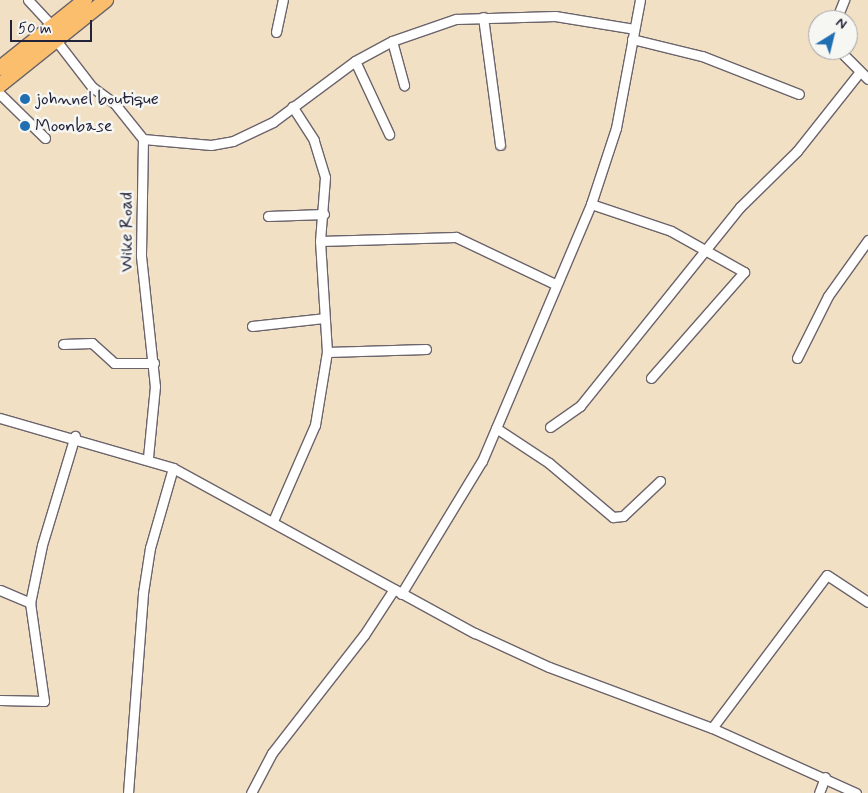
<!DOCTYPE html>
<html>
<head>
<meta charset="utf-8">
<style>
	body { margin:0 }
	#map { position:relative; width:868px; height:793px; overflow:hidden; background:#f2e0c4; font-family:Mynerve,sans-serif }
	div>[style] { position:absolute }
	.roads { filter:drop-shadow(1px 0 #6b646b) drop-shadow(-1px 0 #6b646b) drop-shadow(0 1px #6b646b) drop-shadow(0 -1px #6b646b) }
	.street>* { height:9px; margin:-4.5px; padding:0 4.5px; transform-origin:4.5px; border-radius:4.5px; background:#fff }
	.primary>* { height:14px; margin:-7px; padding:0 7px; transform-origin:7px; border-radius:7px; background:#fabe6d }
	.dots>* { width:14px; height:14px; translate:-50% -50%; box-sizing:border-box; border:2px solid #f6f6f2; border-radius:50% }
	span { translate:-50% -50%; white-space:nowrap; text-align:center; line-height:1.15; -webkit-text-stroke:5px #f6f6f2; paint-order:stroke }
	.poi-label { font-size:18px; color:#22223b }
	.left { translate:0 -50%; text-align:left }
	.street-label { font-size:18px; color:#22223b }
	.north { position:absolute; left:808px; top:10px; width:50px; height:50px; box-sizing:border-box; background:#f6f6f2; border:1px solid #a1a1a9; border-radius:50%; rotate:36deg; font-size:14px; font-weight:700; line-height:20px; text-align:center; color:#22223b }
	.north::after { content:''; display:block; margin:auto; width:18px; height:22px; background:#1f6fb2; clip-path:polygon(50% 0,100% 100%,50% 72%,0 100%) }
	.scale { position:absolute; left:10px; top:20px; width:82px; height:22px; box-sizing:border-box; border:2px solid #22223b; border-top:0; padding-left:6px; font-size:15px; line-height:18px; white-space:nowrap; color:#22223b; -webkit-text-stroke:4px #f6f6f2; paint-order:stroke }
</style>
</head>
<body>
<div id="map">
	<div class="roads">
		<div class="street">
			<div style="left:28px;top:0;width:34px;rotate:47deg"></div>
			<div style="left:483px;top:17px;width:129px;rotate:82.4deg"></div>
			<div style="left:836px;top:20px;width:22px;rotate:-68deg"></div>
			<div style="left:276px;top:32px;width:33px;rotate:-78deg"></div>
			<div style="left:55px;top:39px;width:61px;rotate:52.4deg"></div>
			<div style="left:92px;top:87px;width:29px;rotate:36deg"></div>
			<div style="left:115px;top:104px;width:45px;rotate:51.3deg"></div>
			<div style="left:143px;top:139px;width:117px;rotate:91deg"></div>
			<div style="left:141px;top:256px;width:131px;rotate:83.9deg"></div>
			<div style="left:155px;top:386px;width:72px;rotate:95.6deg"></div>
			<div style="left:632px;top:39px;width:72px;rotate:13.7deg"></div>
			<div style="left:702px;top:56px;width:104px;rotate:21.4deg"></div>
			<div style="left:392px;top:41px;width:46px;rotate:74.7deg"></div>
			<div style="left:839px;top:50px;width:41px;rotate:45deg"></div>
			<div style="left:355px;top:61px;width:81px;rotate:65deg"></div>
			<div style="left:0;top:94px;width:63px;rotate:44.4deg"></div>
			<div style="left:143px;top:139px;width:68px;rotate:5deg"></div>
			<div style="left:211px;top:145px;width:22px;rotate:-10deg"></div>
			<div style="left:233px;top:141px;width:44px;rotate:-25.4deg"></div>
			<div style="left:273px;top:122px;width:102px;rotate:-36.6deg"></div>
			<div style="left:355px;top:61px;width:42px;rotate:-28.4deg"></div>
			<div style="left:392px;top:41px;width:68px;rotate:-19deg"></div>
			<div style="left:456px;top:19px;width:99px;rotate:-1.7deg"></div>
			<div style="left:555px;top:16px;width:80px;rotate:9.3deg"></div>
			<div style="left:591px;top:204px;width:84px;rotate:18.6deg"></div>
			<div style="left:671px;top:231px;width:84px;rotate:29.3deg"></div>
			<div style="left:744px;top:272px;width:141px;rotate:131.3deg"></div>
			<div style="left:268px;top:216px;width:56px;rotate:-2deg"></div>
			<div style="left:320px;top:241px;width:136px;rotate:-1.7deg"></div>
			<div style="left:456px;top:237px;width:110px;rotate:25.4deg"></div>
			<div style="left:252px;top:326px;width:72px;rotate:-6.3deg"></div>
			<div style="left:63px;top:344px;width:29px;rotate:-2deg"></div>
			<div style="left:92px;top:343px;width:30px;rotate:42deg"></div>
			<div style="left:114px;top:363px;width:40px"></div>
			<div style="left:327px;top:352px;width:99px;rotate:-1.7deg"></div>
			<div style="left:797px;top:358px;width:69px;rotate:-63.4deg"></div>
			<div style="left:828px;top:296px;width:69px;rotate:-54.5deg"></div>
			<div style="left:0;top:418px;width:180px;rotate:16.1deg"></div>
			<div style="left:173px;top:468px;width:344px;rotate:28.7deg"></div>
			<div style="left:475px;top:633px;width:81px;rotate:24.7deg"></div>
			<div style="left:549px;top:667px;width:174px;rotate:20.5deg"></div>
			<div style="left:712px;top:728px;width:158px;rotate:24.3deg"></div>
			<div style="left:550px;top:427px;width:37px;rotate:-35deg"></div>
			<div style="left:580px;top:406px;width:255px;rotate:-51.2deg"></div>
			<div style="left:740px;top:207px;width:80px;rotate:-44.5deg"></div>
			<div style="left:797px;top:151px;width:98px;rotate:-51.6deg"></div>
			<div style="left:496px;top:428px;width:64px;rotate:33.4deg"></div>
			<div style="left:549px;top:463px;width:84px;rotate:40.2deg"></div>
			<div style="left:613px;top:517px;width:10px;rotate:-6deg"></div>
			<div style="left:623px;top:516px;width:51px;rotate:-43.4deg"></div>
			<div style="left:273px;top:521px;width:105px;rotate:-66.4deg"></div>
			<div style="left:315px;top:425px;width:74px;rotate:-80.7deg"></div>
			<div style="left:327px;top:352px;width:111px;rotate:-93.6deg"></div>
			<div style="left:320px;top:241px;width:64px;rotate:-85.5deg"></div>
			<div style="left:325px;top:177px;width:39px;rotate:-107deg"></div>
			<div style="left:314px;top:140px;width:40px;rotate:-122.9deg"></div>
			<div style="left:0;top:590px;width:33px;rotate:23deg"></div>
			<div style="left:401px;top:594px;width:156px;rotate:-58.7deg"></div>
			<div style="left:482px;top:461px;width:279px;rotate:-67deg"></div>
			<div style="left:591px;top:204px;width:80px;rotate:-71.8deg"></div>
			<div style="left:616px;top:128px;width:130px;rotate:-79.4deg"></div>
			<div style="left:0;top:700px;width:44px;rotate:1.3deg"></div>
			<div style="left:44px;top:701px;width:99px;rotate:-98.1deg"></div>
			<div style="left:30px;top:603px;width:59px;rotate:-78.3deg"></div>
			<div style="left:42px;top:545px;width:114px;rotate:-73.2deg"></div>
			<div style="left:712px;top:728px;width:191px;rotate:-53.1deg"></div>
			<div style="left:827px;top:575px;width:49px;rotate:33.4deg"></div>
			<div style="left:128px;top:793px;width:201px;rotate:-85.7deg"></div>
			<div style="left:143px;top:593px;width:46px;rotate:-81.2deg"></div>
			<div style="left:150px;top:548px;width:83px;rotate:-74deg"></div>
			<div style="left:251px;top:793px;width:45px;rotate:-62.3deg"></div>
			<div style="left:272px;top:753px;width:150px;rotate:-52.1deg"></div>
			<div style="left:364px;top:635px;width:55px;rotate:-56.9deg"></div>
			<div style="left:819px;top:793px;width:17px;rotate:-69deg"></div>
		</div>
		<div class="primary">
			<div style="left:0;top:68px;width:109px;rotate:-38.7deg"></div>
			<div style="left:0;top:85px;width:136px;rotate:-38.7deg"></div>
		</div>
	</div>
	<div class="dots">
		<div style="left:25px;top:99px;background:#1f6fb2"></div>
		<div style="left:25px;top:126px;background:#1f6fb2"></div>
	</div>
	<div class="poi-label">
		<span class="left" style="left:35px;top:99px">johnnel boutique</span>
		<span class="left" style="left:35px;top:126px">Moonbase</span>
	</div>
	<div class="street-label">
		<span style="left:127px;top:232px;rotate:-90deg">Wike Road</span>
	</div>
	<div class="north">N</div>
	<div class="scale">50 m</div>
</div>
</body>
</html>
